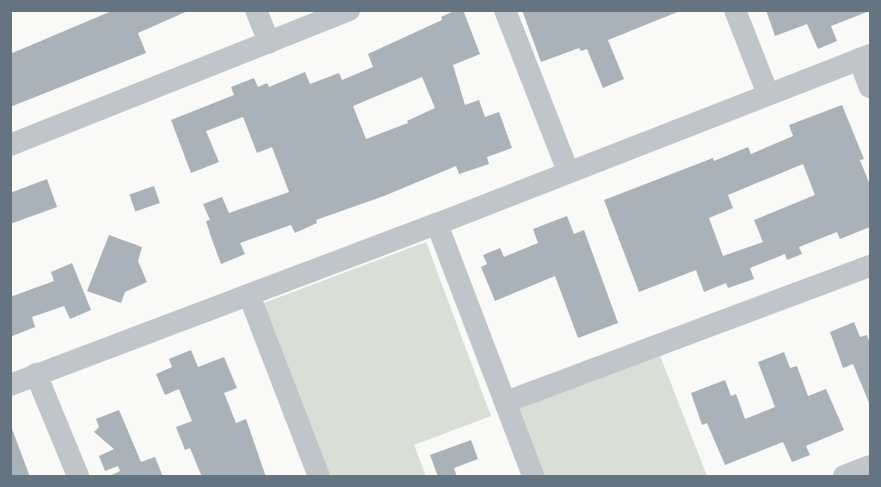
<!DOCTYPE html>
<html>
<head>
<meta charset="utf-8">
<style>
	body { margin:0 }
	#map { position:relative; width:881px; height:487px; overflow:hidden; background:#f9f9f7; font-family:Overpass,sans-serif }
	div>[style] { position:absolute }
	.green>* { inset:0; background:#d9ded6 }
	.building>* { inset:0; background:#a9b2b8; transform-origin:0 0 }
	.minor>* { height:22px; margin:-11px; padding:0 11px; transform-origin:11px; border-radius:11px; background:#c0c5c9 }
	span { translate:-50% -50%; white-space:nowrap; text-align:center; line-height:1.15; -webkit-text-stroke:6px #fff; paint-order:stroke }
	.frame { position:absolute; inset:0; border:12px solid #657481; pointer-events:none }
</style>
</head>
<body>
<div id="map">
	<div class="green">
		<div style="clip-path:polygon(426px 242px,491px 416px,414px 445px,426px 476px,326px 476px,261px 304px)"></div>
		<div style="clip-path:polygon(659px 353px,707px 476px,542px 476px,517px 406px)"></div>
	</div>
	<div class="building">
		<div style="clip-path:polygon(114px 10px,190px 10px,138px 33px,146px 53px,10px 107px,10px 54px)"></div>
		<div style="clip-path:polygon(evenodd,456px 10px,463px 10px,480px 54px,453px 65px,465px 105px,479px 100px,485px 117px,499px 112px,512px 148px,487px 157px,489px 164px,459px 174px,456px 166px,384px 196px,316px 220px,317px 223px,295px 233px,291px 225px,240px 243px,245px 254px,221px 264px,211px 237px,206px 221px,210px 220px,203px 204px,222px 197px,229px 213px,289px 192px,272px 147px,257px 153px,243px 117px,206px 131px,219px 162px,191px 173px,171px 120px,234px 95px,231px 87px,254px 78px,258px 87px,267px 83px,269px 87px,305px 72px,310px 84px,339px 73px,342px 80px,373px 67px,368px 54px,442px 20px,441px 17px,456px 10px,422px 77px,435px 108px,407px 121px,408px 123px,366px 139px,353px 106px,422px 77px)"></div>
		<div style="clip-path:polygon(522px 10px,680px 10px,680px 11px,608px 40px,624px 79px,603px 88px,587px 49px,581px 51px,579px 48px,541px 62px)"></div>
		<div style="clip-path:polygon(766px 10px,867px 10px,867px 12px,831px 26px,837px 41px,818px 49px,807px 24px,775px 36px)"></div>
		<div style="clip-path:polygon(evenodd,842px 105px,864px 159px,860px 160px,870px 185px,870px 227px,840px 239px,837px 232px,799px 247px,802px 254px,787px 260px,785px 254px,750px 268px,754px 279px,728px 288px,726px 283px,704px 292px,696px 270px,639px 292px,604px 200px,713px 158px,714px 161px,748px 147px,751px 154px,793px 136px,789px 125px,842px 105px,803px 164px,815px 195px,754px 220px,763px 242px,723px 256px,709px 218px,733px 208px,728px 195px,803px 164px)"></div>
		<div style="clip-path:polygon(47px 179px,57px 207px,10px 224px,10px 193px)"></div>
		<div style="left:154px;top:186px;width:18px;height:26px;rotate:71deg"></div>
		<div style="clip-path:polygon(567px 216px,574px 234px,584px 230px,618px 323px,578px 338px,555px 276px,495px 301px,481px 267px,487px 264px,483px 255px,500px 248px,504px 257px,538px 243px,533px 229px)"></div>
		<div style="clip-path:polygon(109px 235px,142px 247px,138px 261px,147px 282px,125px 292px,121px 303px,87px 291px)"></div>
		<div style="clip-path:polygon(72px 263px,91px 310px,70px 319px,64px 306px,32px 317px,35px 327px,10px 337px,10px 297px,54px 281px,51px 272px)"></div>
		<div style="clip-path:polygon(854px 322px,860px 337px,867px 335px,870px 344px,870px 405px,853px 364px,843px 368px,830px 332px)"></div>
		<div style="clip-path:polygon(191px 350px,198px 367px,224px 357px,237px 388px,224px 393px,236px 423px,246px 419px,266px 477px,202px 477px,190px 448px,185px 450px,176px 427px,192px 421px,179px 389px,165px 395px,156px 374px,172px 367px,169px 359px)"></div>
		<div style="clip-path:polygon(784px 352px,790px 368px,797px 366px,808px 396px,826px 389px,844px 430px,806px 446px,810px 455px,792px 462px,783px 442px,725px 465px,707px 423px,702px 425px,691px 393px,725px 380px,731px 396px,736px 394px,745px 419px,775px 407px,758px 362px)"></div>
		<div style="clip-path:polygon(119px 410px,141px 462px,155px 457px,163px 477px,108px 477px,120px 471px,118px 466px,105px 471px,99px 456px,114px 449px,94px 432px,99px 427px,96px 419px)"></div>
		<div style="clip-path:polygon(10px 429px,12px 429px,30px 477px,10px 477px)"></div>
		<div style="clip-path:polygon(471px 440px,478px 459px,454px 468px,457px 477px,438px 477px,430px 455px)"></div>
	</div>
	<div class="minor">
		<div style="left:256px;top:10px;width:35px;rotate:68deg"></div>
		<div style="left:505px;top:10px;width:174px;rotate:68.7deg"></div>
		<div style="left:735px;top:10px;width:90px;rotate:68.6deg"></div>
		<div style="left:859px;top:59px;width:30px;rotate:69deg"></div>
		<div style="left:10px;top:145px;width:365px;rotate:-21.7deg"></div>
		<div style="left:437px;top:224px;width:270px;rotate:69.1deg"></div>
		<div style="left:249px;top:295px;width:194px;rotate:68.9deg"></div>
		<div style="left:36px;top:374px;width:110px;rotate:67.6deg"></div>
		<div style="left:10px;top:385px;width:456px;rotate:-20.7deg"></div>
		<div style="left:437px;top:224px;width:465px;rotate:-21.3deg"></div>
		<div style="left:506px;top:402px;width:389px;rotate:-20.5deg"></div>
		<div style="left:844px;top:476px;width:28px;rotate:-21deg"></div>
	</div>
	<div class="frame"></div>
</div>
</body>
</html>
